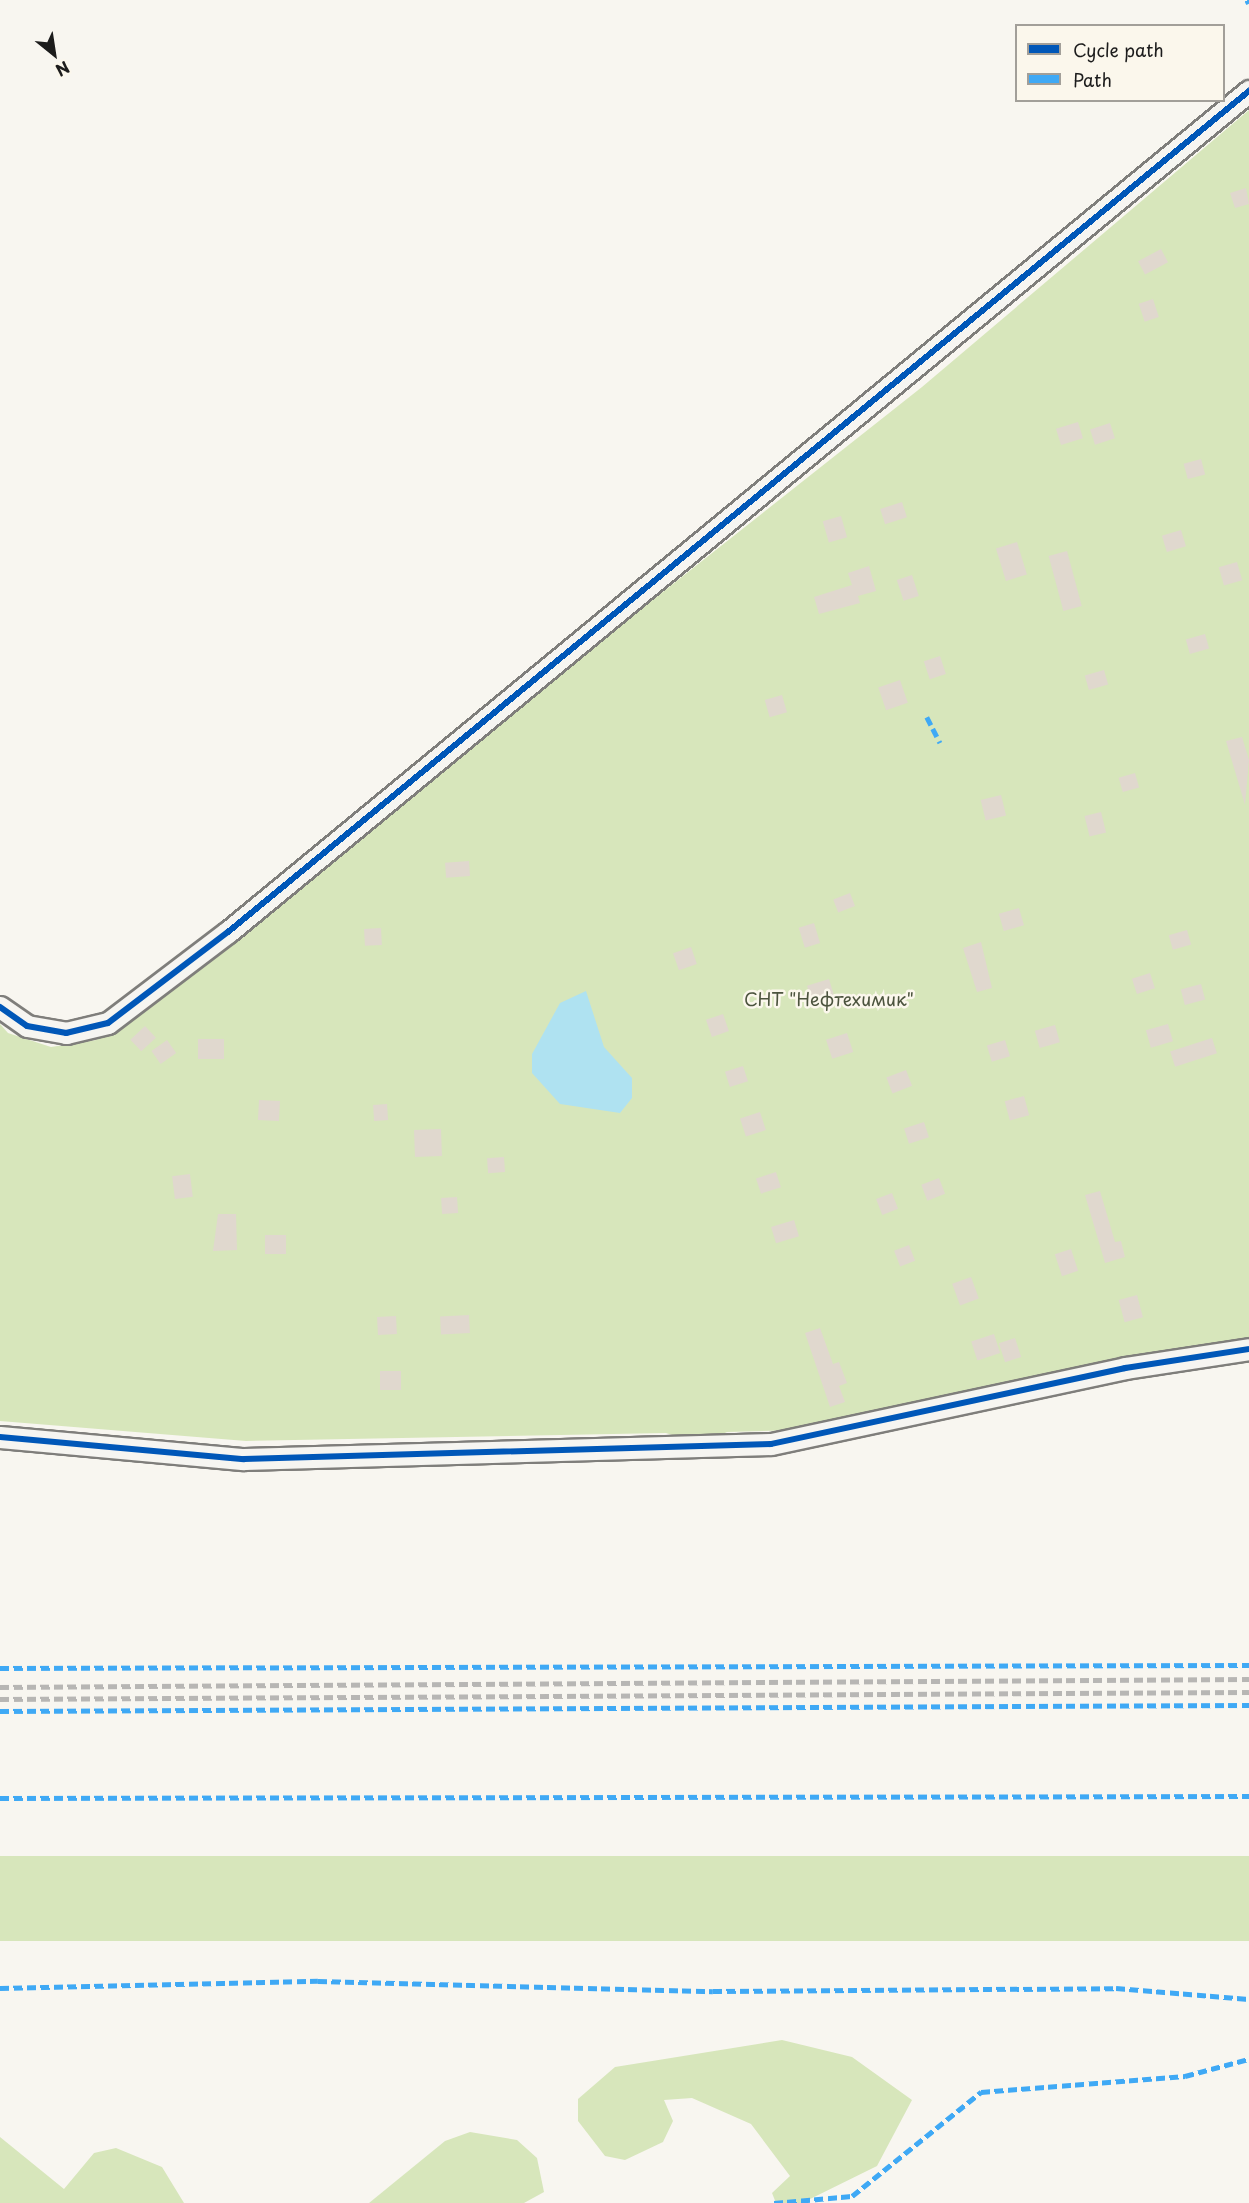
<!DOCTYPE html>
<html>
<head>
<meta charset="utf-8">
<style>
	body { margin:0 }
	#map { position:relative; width:1249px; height:2203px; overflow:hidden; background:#f8f6f0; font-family:"Playpen Sans",sans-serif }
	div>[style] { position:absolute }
	.green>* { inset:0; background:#d7e6bb; transform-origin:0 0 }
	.water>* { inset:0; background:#afe2f1 }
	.building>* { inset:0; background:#e0d8ce; transform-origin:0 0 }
	.roads { filter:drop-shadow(2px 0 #7f7e7b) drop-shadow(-2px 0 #7f7e7b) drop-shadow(0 2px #7f7e7b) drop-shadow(0 -2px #7f7e7b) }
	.minor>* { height:21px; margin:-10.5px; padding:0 10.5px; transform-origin:10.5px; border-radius:10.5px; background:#f6f5f1 }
	.rail>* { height:4.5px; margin-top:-2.25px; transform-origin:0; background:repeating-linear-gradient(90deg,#b7b6b4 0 9px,transparent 0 13.5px) }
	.quiet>* { height:4.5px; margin-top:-2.25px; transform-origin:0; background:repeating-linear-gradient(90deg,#3fa9f5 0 9px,transparent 0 13.5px) }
	.cycleway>* { height:6px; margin:-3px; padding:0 3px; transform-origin:3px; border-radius:3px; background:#0057b8 }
	span { translate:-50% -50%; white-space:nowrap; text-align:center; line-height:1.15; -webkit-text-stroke:5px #fbf7ec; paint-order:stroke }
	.park-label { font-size:18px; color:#4c543e }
	.legend { position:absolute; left:1015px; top:24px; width:210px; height:78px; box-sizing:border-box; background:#fbf7ec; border:2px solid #a29f99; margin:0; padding:8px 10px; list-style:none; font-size:18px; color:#1c1c1c }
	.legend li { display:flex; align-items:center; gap:12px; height:30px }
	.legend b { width:30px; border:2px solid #a29f99 }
	.north { position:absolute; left:24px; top:24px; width:60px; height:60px; -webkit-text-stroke:4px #fbf7ec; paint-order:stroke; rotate:150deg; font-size:16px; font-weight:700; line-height:24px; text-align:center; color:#1c1c1c }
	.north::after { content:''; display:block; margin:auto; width:21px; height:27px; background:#1c1c1c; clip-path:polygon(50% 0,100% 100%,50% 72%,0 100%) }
</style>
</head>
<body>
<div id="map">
	<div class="green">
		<div style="clip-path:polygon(1249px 110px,1249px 1340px,835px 1429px,727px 1432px,700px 1444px,666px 1433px,246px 1441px,0 1421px,0 1024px,8px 1033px,51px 1047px,96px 1040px,922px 387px)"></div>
		<div style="left:1249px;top:1856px;width:85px;height:1249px;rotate:90deg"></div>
		<div style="clip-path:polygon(782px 2040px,852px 2057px,912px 2100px,877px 2166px,802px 2203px,776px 2203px,772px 2193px,790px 2176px,751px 2124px,692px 2098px,664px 2100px,673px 2121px,663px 2142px,625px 2160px,605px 2156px,578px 2121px,578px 2099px,615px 2067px)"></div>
		<div style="clip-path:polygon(470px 2132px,517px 2140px,537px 2158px,544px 2192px,524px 2203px,369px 2203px,445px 2141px)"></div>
		<div style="clip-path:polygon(0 2137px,64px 2189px,94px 2153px,116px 2148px,162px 2167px,184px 2203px,0 2203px)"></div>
	</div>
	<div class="water">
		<div style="clip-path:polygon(586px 991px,604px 1047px,632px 1078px,632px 1098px,620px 1113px,560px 1104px,532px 1073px,532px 1054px,560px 1003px)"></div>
	</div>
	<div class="building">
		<div style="clip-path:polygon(1246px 188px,1249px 204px,1235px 208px,1230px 193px)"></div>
		<div style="left:1161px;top:249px;width:15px;height:26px;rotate:62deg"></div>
		<div style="left:1153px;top:299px;width:19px;height:15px;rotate:72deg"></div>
		<div style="left:1078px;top:422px;width:17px;height:23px;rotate:73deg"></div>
		<div style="left:1110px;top:423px;width:16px;height:21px;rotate:72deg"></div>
		<div style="left:1201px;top:459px;width:16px;height:18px;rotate:75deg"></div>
		<div style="left:902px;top:502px;width:16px;height:23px;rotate:72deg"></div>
		<div style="left:841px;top:516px;width:22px;height:19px;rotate:74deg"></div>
		<div style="left:1181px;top:530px;width:17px;height:20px;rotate:73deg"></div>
		<div style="left:1017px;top:542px;width:34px;height:22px;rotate:73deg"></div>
		<div style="left:1067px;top:551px;width:57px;height:19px;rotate:75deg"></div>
		<div style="left:1237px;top:562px;width:19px;height:19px;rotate:74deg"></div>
		<div style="clip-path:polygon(869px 566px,876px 591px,858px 596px,860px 603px,819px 614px,814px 597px,852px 585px,848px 573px)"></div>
		<div style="left:912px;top:575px;width:22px;height:16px;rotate:72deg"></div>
		<div style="left:1205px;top:634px;width:15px;height:20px;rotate:74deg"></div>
		<div style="left:940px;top:656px;width:19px;height:17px;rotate:72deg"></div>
		<div style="left:1104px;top:670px;width:15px;height:20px;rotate:74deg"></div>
		<div style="left:900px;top:680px;width:24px;height:23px;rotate:71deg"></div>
		<div style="left:782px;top:695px;width:18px;height:18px;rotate:74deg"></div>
		<div style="clip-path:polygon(1242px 737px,1249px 760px,1245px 805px,1226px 741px)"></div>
		<div style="left:1135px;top:773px;width:15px;height:17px;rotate:74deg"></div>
		<div style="left:1001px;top:795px;width:21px;height:21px;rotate:76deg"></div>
		<div style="left:1101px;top:812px;width:21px;height:17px;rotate:76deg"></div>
		<div style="left:469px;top:861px;width:15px;height:24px;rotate:86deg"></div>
		<div style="left:850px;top:893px;width:14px;height:18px;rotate:69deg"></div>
		<div style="left:1019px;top:908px;width:18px;height:21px;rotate:74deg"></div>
		<div style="left:814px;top:923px;width:21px;height:16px;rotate:73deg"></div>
		<div style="left:381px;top:928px;width:17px;height:17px;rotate:87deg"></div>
		<div style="left:1187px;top:930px;width:15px;height:19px;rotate:74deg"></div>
		<div style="clip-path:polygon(981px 942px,992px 988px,977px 992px,963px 948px)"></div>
		<div style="left:691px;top:947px;width:18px;height:19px;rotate:71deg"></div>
		<div style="left:1150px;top:973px;width:16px;height:19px;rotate:72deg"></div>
		<div style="left:829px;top:979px;width:17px;height:23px;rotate:73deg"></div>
		<div style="left:1201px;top:984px;width:16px;height:21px;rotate:75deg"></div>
		<div style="left:723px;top:1014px;width:18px;height:18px;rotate:71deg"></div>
		<div style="left:1168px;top:1024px;width:18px;height:23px;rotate:74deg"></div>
		<div style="left:1055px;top:1025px;width:18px;height:21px;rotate:74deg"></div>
		<div style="left:145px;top:1026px;width:16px;height:20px;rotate:47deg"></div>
		<div style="left:847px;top:1033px;width:20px;height:22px;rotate:72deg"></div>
		<div style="left:1212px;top:1038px;width:16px;height:44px;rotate:72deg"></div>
		<div style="left:198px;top:1039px;width:26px;height:20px"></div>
		<div style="left:167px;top:1040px;width:16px;height:19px;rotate:55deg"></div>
		<div style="left:1005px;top:1040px;width:17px;height:19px;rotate:73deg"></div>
		<div style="left:743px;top:1066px;width:16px;height:19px;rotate:72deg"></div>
		<div style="left:906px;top:1070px;width:17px;height:21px;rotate:69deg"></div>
		<div style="left:1024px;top:1096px;width:20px;height:20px;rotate:75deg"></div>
		<div style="left:259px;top:1100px;width:21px;height:20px;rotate:3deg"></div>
		<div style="left:387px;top:1104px;width:16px;height:14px;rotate:86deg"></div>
		<div style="left:760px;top:1112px;width:19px;height:21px;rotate:72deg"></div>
		<div style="left:924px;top:1122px;width:16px;height:21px;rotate:72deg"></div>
		<div style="left:441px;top:1129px;width:27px;height:27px;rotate:88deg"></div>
		<div style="left:504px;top:1157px;width:15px;height:17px;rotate:86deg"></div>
		<div style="left:776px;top:1172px;width:16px;height:21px;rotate:72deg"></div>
		<div style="left:190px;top:1174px;width:23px;height:18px;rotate:83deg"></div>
		<div style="left:939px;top:1178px;width:17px;height:19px;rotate:69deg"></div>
		<div style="clip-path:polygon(1100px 1191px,1115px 1242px,1121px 1241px,1125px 1257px,1105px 1263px,1085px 1195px)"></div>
		<div style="left:892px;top:1193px;width:17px;height:17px;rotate:69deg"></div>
		<div style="left:457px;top:1197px;width:16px;height:16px;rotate:86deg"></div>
		<div style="clip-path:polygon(218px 1214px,236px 1214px,237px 1250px,213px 1251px)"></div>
		<div style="left:794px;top:1220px;width:17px;height:24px;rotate:73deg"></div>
		<div style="left:265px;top:1235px;width:21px;height:19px"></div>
		<div style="left:909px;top:1245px;width:17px;height:16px;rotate:69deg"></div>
		<div style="left:1071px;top:1249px;width:23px;height:17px;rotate:72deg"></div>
		<div style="left:971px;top:1277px;width:23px;height:20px;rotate:70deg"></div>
		<div style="left:1137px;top:1295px;width:23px;height:19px;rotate:75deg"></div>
		<div style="left:469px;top:1315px;width:18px;height:29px;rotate:87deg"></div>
		<div style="left:396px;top:1316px;width:18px;height:19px;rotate:87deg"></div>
		<div style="clip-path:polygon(820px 1328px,833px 1364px,839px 1362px,847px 1383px,839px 1386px,845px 1402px,830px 1407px,805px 1333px)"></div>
		<div style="left:994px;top:1334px;width:20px;height:24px;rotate:72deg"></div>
		<div style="left:1015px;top:1338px;width:20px;height:17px;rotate:72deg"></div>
		<div style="left:401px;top:1371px;width:19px;height:21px;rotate:90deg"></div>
	</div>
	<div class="roads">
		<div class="minor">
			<div style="left:0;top:1007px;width:33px;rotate:35deg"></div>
			<div style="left:27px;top:1026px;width:40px;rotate:10deg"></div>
			<div style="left:66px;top:1033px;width:43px;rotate:-13.4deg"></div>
			<div style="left:108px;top:1023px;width:151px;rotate:-37.2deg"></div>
			<div style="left:228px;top:932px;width:1323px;rotate:-39.48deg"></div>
			<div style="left:0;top:1437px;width:245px;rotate:5.2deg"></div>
			<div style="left:244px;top:1459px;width:527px;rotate:-1.63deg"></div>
			<div style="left:771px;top:1444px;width:362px;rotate:-12.1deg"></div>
			<div style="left:1125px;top:1368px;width:125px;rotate:-8.7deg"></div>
		</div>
	</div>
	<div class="rail">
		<div style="left:0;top:1687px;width:1249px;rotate:-0.37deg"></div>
		<div style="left:0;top:1699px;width:1249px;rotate:-0.32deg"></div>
	</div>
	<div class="quiet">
		<div style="left:1247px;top:0;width:4px;rotate:63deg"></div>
		<div style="left:927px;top:717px;width:29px;rotate:63deg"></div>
		<div style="left:0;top:1668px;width:1249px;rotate:-0.14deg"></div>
		<div style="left:0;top:1711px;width:1249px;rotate:-0.28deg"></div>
		<div style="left:0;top:1798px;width:1249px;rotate:-0.09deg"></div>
		<div style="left:0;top:1988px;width:318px;rotate:-1.3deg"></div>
		<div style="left:318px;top:1981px;width:395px;rotate:1.5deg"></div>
		<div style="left:713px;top:1991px;width:403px;rotate:-0.4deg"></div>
		<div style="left:1116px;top:1988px;width:133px;rotate:4.7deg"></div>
		<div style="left:774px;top:2203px;width:78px;rotate:-5.1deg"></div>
		<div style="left:852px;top:2196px;width:166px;rotate:-38.9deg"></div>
		<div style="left:981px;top:2092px;width:205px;rotate:-4.5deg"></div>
		<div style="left:1185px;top:2076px;width:66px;rotate:-14.9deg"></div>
	</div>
	<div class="cycleway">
		<div style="left:0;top:1007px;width:33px;rotate:35deg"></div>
		<div style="left:27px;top:1026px;width:40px;rotate:10deg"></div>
		<div style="left:66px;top:1033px;width:43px;rotate:-13.4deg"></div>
		<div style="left:108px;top:1023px;width:151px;rotate:-37.2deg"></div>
		<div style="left:228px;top:932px;width:1323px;rotate:-39.48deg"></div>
		<div style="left:0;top:1437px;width:245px;rotate:5.2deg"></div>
		<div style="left:244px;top:1459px;width:527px;rotate:-1.63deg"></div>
		<div style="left:771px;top:1444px;width:362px;rotate:-12.1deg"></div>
		<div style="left:1125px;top:1368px;width:125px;rotate:-8.7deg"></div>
	</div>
	<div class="park-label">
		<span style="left:829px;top:999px">СНТ "Нефтехимик"</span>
	</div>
	<ul class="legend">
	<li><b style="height:8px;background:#0057b8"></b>Cycle path</li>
	<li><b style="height:8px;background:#3fa9f5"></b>Path</li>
	</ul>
	<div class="north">N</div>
</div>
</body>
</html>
